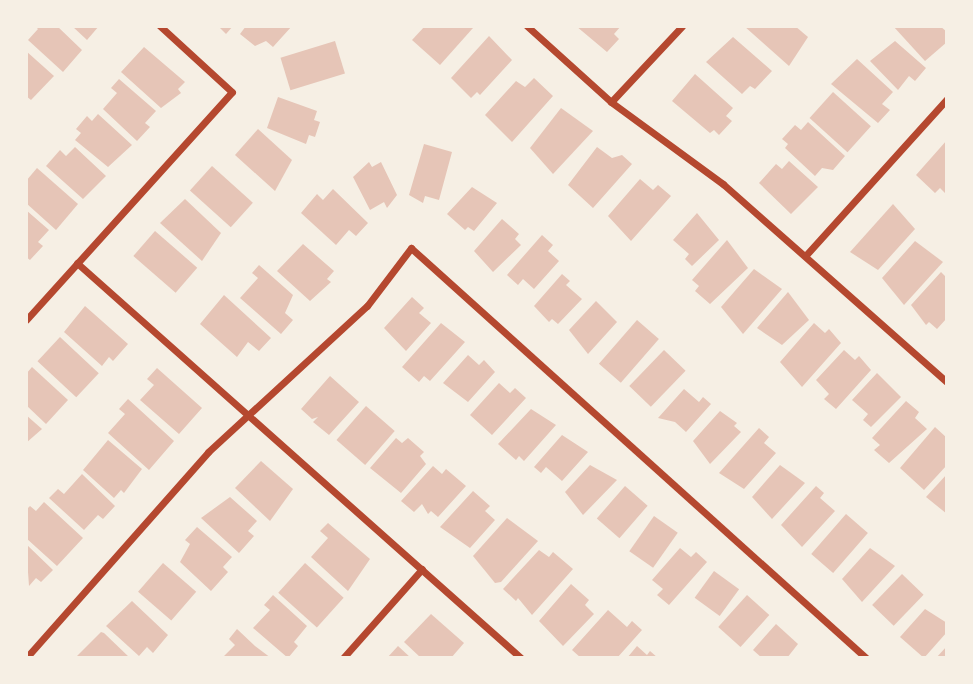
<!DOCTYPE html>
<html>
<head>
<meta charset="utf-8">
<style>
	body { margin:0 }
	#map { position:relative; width:973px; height:684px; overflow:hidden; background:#f6efe4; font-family:Poppins,sans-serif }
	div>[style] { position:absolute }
	.building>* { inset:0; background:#e6c5b7; transform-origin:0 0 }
	.minor>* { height:7px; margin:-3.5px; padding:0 3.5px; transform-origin:3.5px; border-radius:3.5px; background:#b5482f }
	span { translate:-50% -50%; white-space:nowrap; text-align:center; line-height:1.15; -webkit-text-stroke:7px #f6efe4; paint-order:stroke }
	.frame { position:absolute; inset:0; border:28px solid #f6efe4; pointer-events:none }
</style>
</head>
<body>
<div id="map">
	<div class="building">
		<div style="clip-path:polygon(35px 26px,57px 26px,82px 50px,63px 72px,28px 40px,38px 29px)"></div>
		<div style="clip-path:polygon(72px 26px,99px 26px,87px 40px)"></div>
		<div style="clip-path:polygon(218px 26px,233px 26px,226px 34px)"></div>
		<div style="clip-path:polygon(246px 26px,292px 26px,273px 47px,266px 41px,255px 46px,240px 34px)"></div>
		<div style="clip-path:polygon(425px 26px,471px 26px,473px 28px,440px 65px,412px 40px)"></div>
		<div style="clip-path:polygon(576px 26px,621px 26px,614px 34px,619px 39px,607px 52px)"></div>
		<div style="clip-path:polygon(744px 26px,795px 26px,808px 37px,789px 66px)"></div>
		<div style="clip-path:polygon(893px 26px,940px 26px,947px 32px,947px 42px,925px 61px)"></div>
		<div style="clip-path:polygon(489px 36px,512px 60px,480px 95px,477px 92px,471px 98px,451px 78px)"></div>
		<div style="clip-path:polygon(733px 37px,772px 71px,755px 89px,750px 86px,742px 94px,706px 62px)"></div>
		<div style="left:335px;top:41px;width:34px;height:57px;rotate:73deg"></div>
		<div style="clip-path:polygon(895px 41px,926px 68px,915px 81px,909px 76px,898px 90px,870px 61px)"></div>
		<div style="clip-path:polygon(144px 47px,185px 82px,178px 89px,181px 93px,161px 108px,121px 72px)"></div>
		<div style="clip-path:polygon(26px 51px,54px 76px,31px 100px,26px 96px)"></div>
		<div style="clip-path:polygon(857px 59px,893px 92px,882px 104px,890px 110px,878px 123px,831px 84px)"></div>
		<div style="clip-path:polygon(695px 74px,733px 108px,726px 116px,732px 121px,719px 135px,714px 130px,710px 133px,672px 101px)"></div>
		<div style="clip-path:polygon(534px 78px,553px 96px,512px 142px,485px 115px,516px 81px,525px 87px)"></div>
		<div style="clip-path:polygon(119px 79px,156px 111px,145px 123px,150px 127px,137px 141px,103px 109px,117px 93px,111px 88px)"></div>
		<div style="left:833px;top:92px;width:51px;height:35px;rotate:42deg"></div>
		<div style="clip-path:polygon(278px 97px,317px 111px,314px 120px,320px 122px,315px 137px,309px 135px,306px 144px,267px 128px)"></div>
		<div style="clip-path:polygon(561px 108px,593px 131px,553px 174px,530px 148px)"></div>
		<div style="clip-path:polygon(98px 114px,132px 145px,108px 167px,75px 140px,81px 133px,76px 129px,87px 116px,92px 121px)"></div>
		<div style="clip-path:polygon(808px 122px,845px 156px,833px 170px,822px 168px,815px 176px,785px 148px,788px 144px,782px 139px,795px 125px,801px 130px)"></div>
		<div style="clip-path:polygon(258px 129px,292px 160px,275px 191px,235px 155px)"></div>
		<div style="clip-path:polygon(947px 140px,947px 195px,940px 188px,935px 193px,916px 175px)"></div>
		<div style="clip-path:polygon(424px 144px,452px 152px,439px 200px,425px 196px,423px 203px,409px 195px)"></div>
		<div style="clip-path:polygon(75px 147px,106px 176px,83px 199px,46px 166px,60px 150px,66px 156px)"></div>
		<div style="clip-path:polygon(597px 147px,612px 158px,622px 155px,632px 164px,593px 208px,568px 185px)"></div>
		<div style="clip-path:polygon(789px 161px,818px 187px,791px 214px,759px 183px,776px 164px,782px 169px)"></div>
		<div style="clip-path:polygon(369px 162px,372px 167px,381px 162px,397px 195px,387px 208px,384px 202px,370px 210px,353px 177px)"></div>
		<div style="left:212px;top:166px;width:55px;height:33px;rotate:42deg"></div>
		<div style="clip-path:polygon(37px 168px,78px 204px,56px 230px,26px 203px,26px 181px)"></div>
		<div style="clip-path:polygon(640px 179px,653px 190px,658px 185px,671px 196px,631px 241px,608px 216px)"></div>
		<div style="clip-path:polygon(472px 187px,497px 203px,474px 231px,468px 227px,465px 230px,447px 214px)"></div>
		<div style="clip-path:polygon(333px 189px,368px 223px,356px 236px,349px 230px,336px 245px,301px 213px,317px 194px,323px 200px)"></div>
		<div style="clip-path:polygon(185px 199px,221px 233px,202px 261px,160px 223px)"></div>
		<div style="clip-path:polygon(893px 204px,915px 229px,878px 270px,850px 252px)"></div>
		<div style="clip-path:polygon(26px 210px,49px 230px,38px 242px,43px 246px,30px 260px,26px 257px)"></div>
		<div style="clip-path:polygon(697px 213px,719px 240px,692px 266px,685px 259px,689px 254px,673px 240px)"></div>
		<div style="clip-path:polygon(502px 219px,519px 234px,515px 239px,521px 245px,493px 272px,474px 251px)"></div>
		<div style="left:155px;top:231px;width:56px;height:33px;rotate:41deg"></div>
		<div style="clip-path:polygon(542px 235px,553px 245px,548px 251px,559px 261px,534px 289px,523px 279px,518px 285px,507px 275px)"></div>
		<div style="clip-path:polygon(727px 240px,748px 268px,710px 304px,695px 291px,699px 286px,692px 280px)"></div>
		<div style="clip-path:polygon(915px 241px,943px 262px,904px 305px,882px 278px)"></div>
		<div style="clip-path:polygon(303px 244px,334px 271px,327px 279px,331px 282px,310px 301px,277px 271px)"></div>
		<div style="clip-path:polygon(259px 265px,293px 295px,285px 313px,293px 320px,281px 334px,240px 298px,258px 278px,252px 273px)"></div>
		<div style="clip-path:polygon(754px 269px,782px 289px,743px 334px,721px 307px)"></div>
		<div style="clip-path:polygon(941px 272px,947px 278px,947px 318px,937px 329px,929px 322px,926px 325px,911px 305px)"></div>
		<div style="clip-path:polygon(562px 274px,570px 281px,566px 285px,582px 299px,558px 324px,552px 319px,549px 322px,534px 306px)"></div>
		<div style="clip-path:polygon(788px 292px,809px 320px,782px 345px,757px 328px)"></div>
		<div style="clip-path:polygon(224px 295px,271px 338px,259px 351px,248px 342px,237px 357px,200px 324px)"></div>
		<div style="clip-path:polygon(412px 297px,424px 308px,419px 313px,431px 323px,406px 351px,384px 328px)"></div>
		<div style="clip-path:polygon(596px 301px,617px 322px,588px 354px,569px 330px)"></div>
		<div style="clip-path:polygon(85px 306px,128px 344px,113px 361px,109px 357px,102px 366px,64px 332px)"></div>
		<div style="left:637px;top:320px;width:29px;height:58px;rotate:41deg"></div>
		<div style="clip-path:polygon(441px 323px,465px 342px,430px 381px,424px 376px,419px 382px,402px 367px)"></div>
		<div style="clip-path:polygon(814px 323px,825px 333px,829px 329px,841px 343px,802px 387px,780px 362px)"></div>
		<div style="left:60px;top:337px;width:53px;height:33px;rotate:43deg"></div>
		<div style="left:664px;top:350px;width:30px;height:50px;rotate:44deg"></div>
		<div style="clip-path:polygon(844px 350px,855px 360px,859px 356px,871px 370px,836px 409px,824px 399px,829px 394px,816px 380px)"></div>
		<div style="clip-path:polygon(468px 355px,479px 365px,484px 360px,495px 372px,468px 402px,443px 383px)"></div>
		<div style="clip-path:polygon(32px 367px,68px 400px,46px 424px,26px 405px,26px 374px)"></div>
		<div style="clip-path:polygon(157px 368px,202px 408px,179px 434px,140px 400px,154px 385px,147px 379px)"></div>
		<div style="clip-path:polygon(877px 373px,901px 397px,871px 427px,863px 420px,868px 414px,852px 400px)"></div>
		<div style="clip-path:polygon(330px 376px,359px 402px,329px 435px,313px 422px,318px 417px,312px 419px,301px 409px)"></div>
		<div style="clip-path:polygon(499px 383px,510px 393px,515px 388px,526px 398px,492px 435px,470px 415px)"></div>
		<div style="clip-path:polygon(684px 389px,699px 402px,703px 397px,711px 404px,686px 432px,675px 422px,658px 418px)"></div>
		<div style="clip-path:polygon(128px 399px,174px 441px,149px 470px,108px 433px,125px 414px,119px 409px)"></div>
		<div style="clip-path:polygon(906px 401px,919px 412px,915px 418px,927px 429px,889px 463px,874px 450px,880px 445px,872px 438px)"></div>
		<div style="left:366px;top:406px;width:38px;height:45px;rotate:41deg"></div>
		<div style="clip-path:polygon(531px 409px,556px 425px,524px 461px,519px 456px,516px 460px,498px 444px)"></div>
		<div style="clip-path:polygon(720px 411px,737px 423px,734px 426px,741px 432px,710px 464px,693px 441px)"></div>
		<div style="clip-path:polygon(26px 415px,42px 429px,26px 443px)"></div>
		<div style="clip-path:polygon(935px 427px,947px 438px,947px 465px,924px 490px,900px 468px)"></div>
		<div style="clip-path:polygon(759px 428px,769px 437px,764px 443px,776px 453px,744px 489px,719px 473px)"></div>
		<div style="clip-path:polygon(562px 435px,588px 452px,562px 481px,546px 467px,541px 473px,534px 467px)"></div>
		<div style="clip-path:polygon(396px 438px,402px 443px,408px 438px,424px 452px,420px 456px,426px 464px,401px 493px,370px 468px)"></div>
		<div style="clip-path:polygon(108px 440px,142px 469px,124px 493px,121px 490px,114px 498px,83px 470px)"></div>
		<div style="clip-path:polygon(261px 461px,293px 489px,270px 521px,235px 488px)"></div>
		<div style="clip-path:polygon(590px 465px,617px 480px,583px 515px,565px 492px)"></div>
		<div style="clip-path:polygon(780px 465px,805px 483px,772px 519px,752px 497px)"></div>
		<div style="clip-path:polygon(433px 466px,442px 474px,446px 469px,466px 486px,438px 517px,431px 511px,428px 514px,422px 504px,414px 512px,401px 501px)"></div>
		<div style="clip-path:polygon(82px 474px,115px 506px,103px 519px,98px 515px,84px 530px,49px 498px,58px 489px,64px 494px)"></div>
		<div style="clip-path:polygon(947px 474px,947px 514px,926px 497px)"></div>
		<div style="left:625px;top:486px;width:30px;height:43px;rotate:41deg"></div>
		<div style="clip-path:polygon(816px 486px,824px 493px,820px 498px,835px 511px,802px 547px,781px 525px)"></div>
		<div style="clip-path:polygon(473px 491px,490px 506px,485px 511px,495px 520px,470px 548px,440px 527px)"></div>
		<div style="clip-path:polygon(230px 497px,257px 521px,248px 531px,254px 536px,239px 553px,201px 518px)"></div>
		<div style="clip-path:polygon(44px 502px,83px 538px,57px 566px,26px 538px,26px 510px,30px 506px,36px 511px)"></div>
		<div style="left:846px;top:514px;width:29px;height:53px;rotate:41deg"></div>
		<div style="left:654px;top:516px;width:29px;height:43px;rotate:35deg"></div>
		<div style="clip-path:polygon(507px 518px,538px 541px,501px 582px,495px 583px,473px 556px)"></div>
		<div style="clip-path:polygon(328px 523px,370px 559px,348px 591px,311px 557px,328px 538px,320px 531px)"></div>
		<div style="clip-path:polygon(197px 527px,232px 557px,223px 567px,228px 572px,211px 591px,180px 562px,190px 544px,185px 540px)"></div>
		<div style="clip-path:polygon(26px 544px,53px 570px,41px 582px,36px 578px,29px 586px)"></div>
		<div style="clip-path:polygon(680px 548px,691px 557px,696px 552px,707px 562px,669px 605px,657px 595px,663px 589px,652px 580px)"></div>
		<div style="clip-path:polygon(870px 548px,895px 566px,862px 602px,842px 579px)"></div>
		<div style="clip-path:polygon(539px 550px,549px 557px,553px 552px,573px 569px,532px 615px,518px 598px,516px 601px,503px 589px)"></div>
		<div style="left:163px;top:563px;width:44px;height:38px;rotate:41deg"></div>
		<div style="left:305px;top:563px;width:52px;height:40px;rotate:42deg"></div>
		<div style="left:714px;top:571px;width:31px;height:33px;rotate:36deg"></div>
		<div style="left:902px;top:574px;width:30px;height:43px;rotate:44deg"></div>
		<div style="clip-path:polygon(571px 584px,589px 600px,585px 605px,594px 614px,563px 646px,539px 621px)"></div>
		<div style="clip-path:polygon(273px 595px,307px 626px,294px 642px,298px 646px,288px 658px,253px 628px,270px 610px,264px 605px)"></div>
		<div style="left:747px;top:595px;width:30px;height:43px;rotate:42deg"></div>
		<div style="clip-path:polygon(132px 601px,168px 635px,153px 653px,147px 647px,139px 656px,106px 626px)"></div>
		<div style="clip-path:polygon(925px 609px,947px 623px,947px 632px,924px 658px,900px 637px)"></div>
		<div style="clip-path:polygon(608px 610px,627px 627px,632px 621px,642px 630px,617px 658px,581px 658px,572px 650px)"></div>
		<div style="clip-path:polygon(431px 614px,464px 643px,451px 658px,421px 658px,404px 642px)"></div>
		<div style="clip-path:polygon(776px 624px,798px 644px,787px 658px,762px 658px,753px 650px)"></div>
		<div style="clip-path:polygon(237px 629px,255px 646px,271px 658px,222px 658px,235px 645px,229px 639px)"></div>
		<div style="clip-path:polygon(101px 632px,104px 633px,130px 658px,75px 658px)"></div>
		<div style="clip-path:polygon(398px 646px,411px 658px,387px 658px)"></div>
		<div style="clip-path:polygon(637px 646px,647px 655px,650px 651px,658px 658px,627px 658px)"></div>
		<div style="clip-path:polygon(947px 646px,947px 658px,936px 658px)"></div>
	</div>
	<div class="minor">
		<div style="left:527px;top:26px;width:113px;rotate:42.1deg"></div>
		<div style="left:611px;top:102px;width:139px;rotate:36.2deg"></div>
		<div style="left:723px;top:184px;width:299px;rotate:41.5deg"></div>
		<div style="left:611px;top:102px;width:104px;rotate:-46.9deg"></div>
		<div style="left:806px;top:255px;width:210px;rotate:-47.9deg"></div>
		<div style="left:77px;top:263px;width:594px;rotate:41.66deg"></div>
		<div style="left:26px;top:320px;width:307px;rotate:-47.9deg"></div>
		<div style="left:232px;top:92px;width:98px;rotate:-137.5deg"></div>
		<div style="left:26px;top:658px;width:275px;rotate:-48.5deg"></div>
		<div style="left:208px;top:452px;width:216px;rotate:-42.6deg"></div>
		<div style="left:367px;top:306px;width:73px;rotate:-52.8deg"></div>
		<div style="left:411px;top:248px;width:612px;rotate:42.02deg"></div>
		<div style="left:343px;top:658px;width:119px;rotate:-48.4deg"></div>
	</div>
	<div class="frame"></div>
</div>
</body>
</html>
